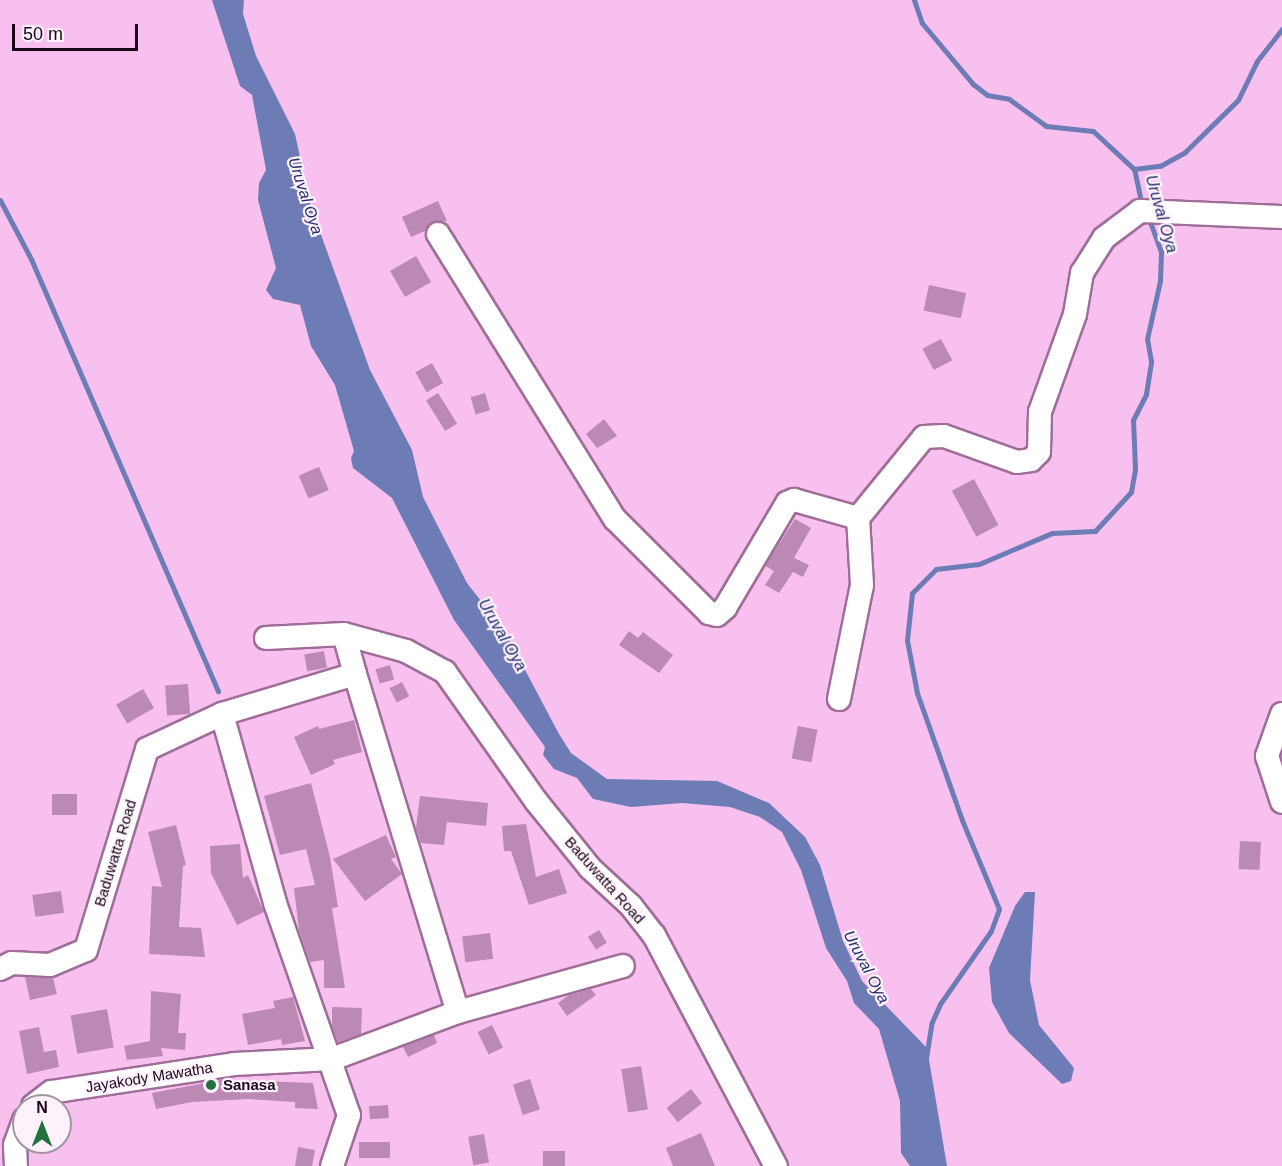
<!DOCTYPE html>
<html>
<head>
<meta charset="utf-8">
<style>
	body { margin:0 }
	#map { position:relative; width:1282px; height:1166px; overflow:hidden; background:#f8c0ef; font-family:Arial,sans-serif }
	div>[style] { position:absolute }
	.water>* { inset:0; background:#6d7cb4 }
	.stream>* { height:5px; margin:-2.5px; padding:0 2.5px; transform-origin:2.5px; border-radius:2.5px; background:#6d7cb4 }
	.building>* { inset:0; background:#bc88b4; transform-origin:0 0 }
	.roads { filter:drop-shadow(2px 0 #9f6d98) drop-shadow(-2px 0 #9f6d98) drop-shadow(0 2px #9f6d98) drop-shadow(0 -2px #9f6d98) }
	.minor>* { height:22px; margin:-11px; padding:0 11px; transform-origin:11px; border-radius:11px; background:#fff }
	.dots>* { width:16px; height:16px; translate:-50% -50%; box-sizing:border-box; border:3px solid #fdf2fb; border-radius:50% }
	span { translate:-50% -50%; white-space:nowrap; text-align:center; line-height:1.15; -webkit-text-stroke:4.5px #fdf2fb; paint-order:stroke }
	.street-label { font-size:15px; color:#1a0818 }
	.poi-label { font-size:15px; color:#1a0818; font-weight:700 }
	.left { translate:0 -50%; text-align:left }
	.water-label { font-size:16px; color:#222c70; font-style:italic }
	.north { position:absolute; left:12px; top:1094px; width:60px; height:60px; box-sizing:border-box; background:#fdf2fb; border:2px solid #a294a0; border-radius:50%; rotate:0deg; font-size:16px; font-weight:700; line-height:24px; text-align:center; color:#1a0818 }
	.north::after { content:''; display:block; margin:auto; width:21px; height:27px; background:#247140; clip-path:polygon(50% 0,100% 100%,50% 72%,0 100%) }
	.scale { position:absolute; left:12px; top:24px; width:126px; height:27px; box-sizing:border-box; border:3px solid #1a0818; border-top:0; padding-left:8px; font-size:18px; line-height:21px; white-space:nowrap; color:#1a0818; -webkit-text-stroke:4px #fdf2fb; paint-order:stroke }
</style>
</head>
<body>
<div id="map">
	<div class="water">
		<div style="clip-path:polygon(212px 0,244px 0,243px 14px,256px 56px,295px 134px,311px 207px,370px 370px,412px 450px,423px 497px,467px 583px,505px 632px,559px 734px,571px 753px,607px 779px,717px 781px,769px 803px,805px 837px,820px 865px,843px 941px,862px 981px,927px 1048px,947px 1166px,910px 1166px,901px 1153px,900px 1101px,879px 1029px,854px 1003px,847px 981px,826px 948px,801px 870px,782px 832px,760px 817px,730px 807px,682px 803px,631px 807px,593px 799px,577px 778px,554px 769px,543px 755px,545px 747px,454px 620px,392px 498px,353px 468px,351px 458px,354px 451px,335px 385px,311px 346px,300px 305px,273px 299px,266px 290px,276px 268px,258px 200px,259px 183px,266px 170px,252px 95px,240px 86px)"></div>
		<div style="clip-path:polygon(1025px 892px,1035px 892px,1030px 980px,1039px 1025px,1074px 1068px,1071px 1081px,1062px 1084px,1009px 1033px,992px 1002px,989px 968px,1015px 906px)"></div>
	</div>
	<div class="stream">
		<div style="left:914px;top:0;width:24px;rotate:71deg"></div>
		<div style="left:922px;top:23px;width:80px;rotate:50.1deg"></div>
		<div style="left:973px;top:84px;width:18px;rotate:38deg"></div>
		<div style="left:987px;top:95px;width:22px;rotate:10deg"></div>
		<div style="left:1009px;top:99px;width:46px;rotate:36.1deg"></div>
		<div style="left:1046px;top:126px;width:47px;rotate:6.1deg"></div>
		<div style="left:1093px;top:131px;width:56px;rotate:42.8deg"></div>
		<div style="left:0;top:200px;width:67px;rotate:62.3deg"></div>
		<div style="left:31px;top:259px;width:471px;rotate:66.6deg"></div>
		<div style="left:1142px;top:206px;width:38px;rotate:-102deg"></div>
		<div style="left:1134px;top:169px;width:26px;rotate:-7deg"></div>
		<div style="left:1160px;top:166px;width:29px;rotate:-29deg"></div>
		<div style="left:1185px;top:152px;width:74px;rotate:-44.5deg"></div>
		<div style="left:1238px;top:100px;width:43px;rotate:-64deg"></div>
		<div style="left:1257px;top:61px;width:41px;rotate:-52deg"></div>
		<div style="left:926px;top:1058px;width:36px;rotate:-81deg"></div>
		<div style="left:932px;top:1022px;width:20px;rotate:-66deg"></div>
		<div style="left:940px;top:1004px;width:89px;rotate:-55.1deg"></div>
		<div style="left:991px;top:931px;width:23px;rotate:-70deg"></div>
		<div style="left:999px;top:909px;width:96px;rotate:-112.6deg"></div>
		<div style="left:962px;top:820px;width:135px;rotate:-109.5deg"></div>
		<div style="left:917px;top:693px;width:54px;rotate:-100.7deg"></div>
		<div style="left:907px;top:640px;width:47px;rotate:-83.9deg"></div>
		<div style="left:912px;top:593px;width:34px;rotate:-45deg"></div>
		<div style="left:936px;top:569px;width:43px;rotate:-6.6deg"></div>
		<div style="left:979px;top:564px;width:79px;rotate:-23deg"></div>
		<div style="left:1052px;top:533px;width:43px;rotate:-2.7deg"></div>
		<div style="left:1095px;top:531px;width:53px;rotate:-47.3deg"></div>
		<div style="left:1131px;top:492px;width:23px;rotate:-80deg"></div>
		<div style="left:1135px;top:469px;width:49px;rotate:-92.3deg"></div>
		<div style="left:1133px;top:420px;width:29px;rotate:-63deg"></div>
		<div style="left:1146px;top:394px;width:33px;rotate:-81deg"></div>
		<div style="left:1151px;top:361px;width:22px;rotate:-100deg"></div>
		<div style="left:1147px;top:339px;width:59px;rotate:-77.4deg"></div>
		<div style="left:1160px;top:281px;width:29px;rotate:-88deg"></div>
		<div style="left:1161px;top:252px;width:37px;rotate:-110deg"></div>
	</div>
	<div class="building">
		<div style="clip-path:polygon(438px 201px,447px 221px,431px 222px,425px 231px,411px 237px,402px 217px)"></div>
		<div style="left:416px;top:256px;width:30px;height:30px;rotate:60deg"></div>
		<div style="left:929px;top:285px;width:38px;height:26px;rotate:12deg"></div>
		<div style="left:941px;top:339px;width:24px;height:21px;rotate:62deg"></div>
		<div style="left:432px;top:363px;width:23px;height:19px;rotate:61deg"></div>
		<div style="left:438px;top:393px;width:36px;height:14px;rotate:58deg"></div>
		<div style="left:485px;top:393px;width:18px;height:15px;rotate:74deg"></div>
		<div style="clip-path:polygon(604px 419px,617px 436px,597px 448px,586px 434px)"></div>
		<div style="left:319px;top:467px;width:25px;height:22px;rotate:67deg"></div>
		<div style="left:974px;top:479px;width:52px;height:25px;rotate:62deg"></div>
		<div style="clip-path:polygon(795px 519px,811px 528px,794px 558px,809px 565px,803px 577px,793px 572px,779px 593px,765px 585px,774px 571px,765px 566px)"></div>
		<div style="clip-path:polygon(629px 631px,638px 638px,643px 632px,673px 655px,659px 673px,619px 645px)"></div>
		<div style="left:324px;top:651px;width:17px;height:20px;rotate:80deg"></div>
		<div style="left:390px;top:665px;width:15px;height:15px;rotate:74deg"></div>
		<div style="left:402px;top:682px;width:16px;height:14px;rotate:63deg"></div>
		<div style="left:188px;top:684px;width:30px;height:23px;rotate:86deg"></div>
		<div style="left:143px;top:689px;width:22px;height:31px;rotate:60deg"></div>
		<div style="clip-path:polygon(354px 720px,362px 752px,333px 760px,335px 764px,311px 775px,294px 737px,318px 726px,319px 729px)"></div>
		<div style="left:798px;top:726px;width:20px;height:33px;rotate:11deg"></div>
		<div style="clip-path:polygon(311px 783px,330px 857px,338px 907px,332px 908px,345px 988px,324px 988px,324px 960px,310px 962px,299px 930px,294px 888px,315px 885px,306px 849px,280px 855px,264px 796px)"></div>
		<div style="left:52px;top:794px;width:25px;height:21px"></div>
		<div style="clip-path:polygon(420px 796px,488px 803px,486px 826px,447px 822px,444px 845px,421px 843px,416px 828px)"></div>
		<div style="clip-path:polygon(526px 824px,536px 877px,559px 869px,567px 893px,529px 905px,511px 851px,504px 851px,502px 826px)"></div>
		<div style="clip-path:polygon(176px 825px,186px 865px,183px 866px,179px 927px,201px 928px,205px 957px,149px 954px,152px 886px,162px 887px,148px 832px)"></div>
		<div style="clip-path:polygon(386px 835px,396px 857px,391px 859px,402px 874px,365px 901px,333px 859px)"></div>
		<div style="left:1240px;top:841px;width:21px;height:28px;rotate:3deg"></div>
		<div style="clip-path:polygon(240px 844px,243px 878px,248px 875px,264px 912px,237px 925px,211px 873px,210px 846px)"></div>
		<div style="left:61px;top:891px;width:22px;height:29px;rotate:82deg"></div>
		<div style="left:599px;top:930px;width:15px;height:13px;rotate:58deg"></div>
		<div style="left:490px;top:933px;width:26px;height:28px;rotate:83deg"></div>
		<div style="clip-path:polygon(25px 977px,53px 978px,57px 994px,30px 1000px)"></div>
		<div style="clip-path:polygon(591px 989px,596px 995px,567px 1016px,558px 1003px,569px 995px)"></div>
		<div style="clip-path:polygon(151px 991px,181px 994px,178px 1033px,186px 1033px,185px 1050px,161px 1048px,163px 1056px,127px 1060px,124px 1046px,150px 1041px)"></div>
		<div style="clip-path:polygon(293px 997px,305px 1041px,282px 1045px,281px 1039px,248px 1045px,242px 1014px,275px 1008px,273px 1001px)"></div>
		<div style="clip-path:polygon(332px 1007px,362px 1008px,361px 1034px,338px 1042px,332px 1026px)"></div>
		<div style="left:107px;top:1009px;width:39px;height:37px;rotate:80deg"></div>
		<div style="left:492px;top:1025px;width:25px;height:16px;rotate:64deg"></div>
		<div style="clip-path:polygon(39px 1027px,44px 1052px,56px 1050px,59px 1067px,27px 1074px,19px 1031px)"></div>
		<div style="clip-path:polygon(434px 1035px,437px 1043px,408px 1057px,403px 1047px)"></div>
		<div style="left:641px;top:1066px;width:44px;height:20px;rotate:81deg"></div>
		<div style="clip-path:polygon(226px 1079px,226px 1084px,236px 1080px,313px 1083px,318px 1109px,295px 1108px,295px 1102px,248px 1099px,192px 1102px,156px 1109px,152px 1093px)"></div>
		<div style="left:530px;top:1079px;width:32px;height:18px;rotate:72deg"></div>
		<div style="left:691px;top:1089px;width:18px;height:31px;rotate:52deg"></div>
		<div style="left:388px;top:1105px;width:13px;height:19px;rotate:86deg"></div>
		<div style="clip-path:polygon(701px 1133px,715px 1166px,673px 1166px,666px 1148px)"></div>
		<div style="left:484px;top:1134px;width:29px;height:16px;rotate:80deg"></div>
		<div style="left:359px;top:1142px;width:31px;height:16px"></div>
		<div style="clip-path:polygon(298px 1147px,315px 1150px,312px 1166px,295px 1166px)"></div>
		<div style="left:543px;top:1151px;width:22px;height:15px"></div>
	</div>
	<div class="roads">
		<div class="minor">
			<div style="left:438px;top:234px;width:335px;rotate:58.2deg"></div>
			<div style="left:615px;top:519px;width:133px;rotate:45deg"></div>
			<div style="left:709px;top:613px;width:8px;rotate:14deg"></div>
			<div style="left:717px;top:615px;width:11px;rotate:-41deg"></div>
			<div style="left:725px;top:608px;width:122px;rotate:-59.4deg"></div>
			<div style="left:787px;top:503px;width:8px;rotate:-23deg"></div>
			<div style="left:794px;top:500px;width:66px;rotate:15.7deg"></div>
			<div style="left:266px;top:638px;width:78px;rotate:-2.9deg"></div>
			<div style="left:344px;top:634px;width:64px;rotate:15.3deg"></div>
			<div style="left:406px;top:651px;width:44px;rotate:28.3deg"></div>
			<div style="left:445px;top:672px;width:158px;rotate:54.8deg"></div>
			<div style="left:536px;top:801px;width:86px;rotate:51.1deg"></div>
			<div style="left:590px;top:868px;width:56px;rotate:42.8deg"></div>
			<div style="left:631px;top:906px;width:37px;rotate:52deg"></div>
			<div style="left:654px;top:935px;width:261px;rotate:62.2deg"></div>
			<div style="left:355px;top:674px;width:353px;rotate:73.1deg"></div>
			<div style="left:458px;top:1012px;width:171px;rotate:-15.6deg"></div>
			<div style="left:839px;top:699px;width:116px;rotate:-78.6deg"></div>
			<div style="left:862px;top:585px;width:67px;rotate:-93.4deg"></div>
			<div style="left:858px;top:518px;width:104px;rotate:-50.8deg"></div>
			<div style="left:924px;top:437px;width:20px;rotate:-3deg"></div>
			<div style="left:944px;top:436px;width:77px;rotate:19.6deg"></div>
			<div style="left:1017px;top:462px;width:14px;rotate:-8deg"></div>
			<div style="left:1031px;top:460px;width:11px;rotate:-45deg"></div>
			<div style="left:1039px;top:452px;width:40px;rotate:-88.6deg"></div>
			<div style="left:1040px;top:412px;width:104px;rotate:-70.3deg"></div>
			<div style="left:1075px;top:314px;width:42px;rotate:-80.3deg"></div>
			<div style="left:1082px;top:273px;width:41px;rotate:-57.8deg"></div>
			<div style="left:1104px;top:238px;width:45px;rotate:-36.9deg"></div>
			<div style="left:1140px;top:211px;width:142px;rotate:2.4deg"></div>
			<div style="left:222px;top:714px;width:196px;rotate:74.3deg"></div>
			<div style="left:275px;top:903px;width:225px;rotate:70.8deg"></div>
			<div style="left:349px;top:1115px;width:54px;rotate:108.4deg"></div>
			<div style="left:1282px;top:714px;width:45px;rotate:109.7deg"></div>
			<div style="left:1267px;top:756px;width:48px;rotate:71.9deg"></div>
			<div style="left:0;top:969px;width:13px;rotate:-27deg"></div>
			<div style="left:12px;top:963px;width:38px;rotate:3deg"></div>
			<div style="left:50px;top:965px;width:39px;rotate:-23deg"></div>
			<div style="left:86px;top:950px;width:210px;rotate:-73.1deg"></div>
			<div style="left:147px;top:749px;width:83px;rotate:-25deg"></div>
			<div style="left:222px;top:714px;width:139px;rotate:-16.7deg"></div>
			<div style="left:355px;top:674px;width:41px;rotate:-105.4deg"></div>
			<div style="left:33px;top:1106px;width:23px;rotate:-38deg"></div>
			<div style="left:51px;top:1092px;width:185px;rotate:-8.7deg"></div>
			<div style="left:234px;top:1064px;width:98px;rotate:-2.9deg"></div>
			<div style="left:332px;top:1059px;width:134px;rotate:-20.5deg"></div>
			<div style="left:16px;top:1166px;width:21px;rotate:-93deg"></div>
			<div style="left:15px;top:1145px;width:27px;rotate:-70deg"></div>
		</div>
	</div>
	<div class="dots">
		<div style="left:211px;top:1085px;background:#247140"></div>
	</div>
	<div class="street-label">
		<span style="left:115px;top:853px;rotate:-73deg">Baduwatta Road</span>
		<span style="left:605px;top:880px;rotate:48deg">Baduwatta Road</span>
		<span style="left:149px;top:1077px;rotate:-9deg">Jayakody Mawatha</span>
	</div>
	<div class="poi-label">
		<span class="left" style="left:223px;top:1085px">Sanasa</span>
	</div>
	<div class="water-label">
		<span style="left:305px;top:196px;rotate:72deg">Uruval Oya</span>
		<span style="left:1161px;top:214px;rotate:74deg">Uruval Oya</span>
		<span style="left:502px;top:635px;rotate:60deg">Uruval Oya</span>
		<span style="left:866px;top:967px;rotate:62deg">Uruval Oya</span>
	</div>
	<div class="north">N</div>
	<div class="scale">50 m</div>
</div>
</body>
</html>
